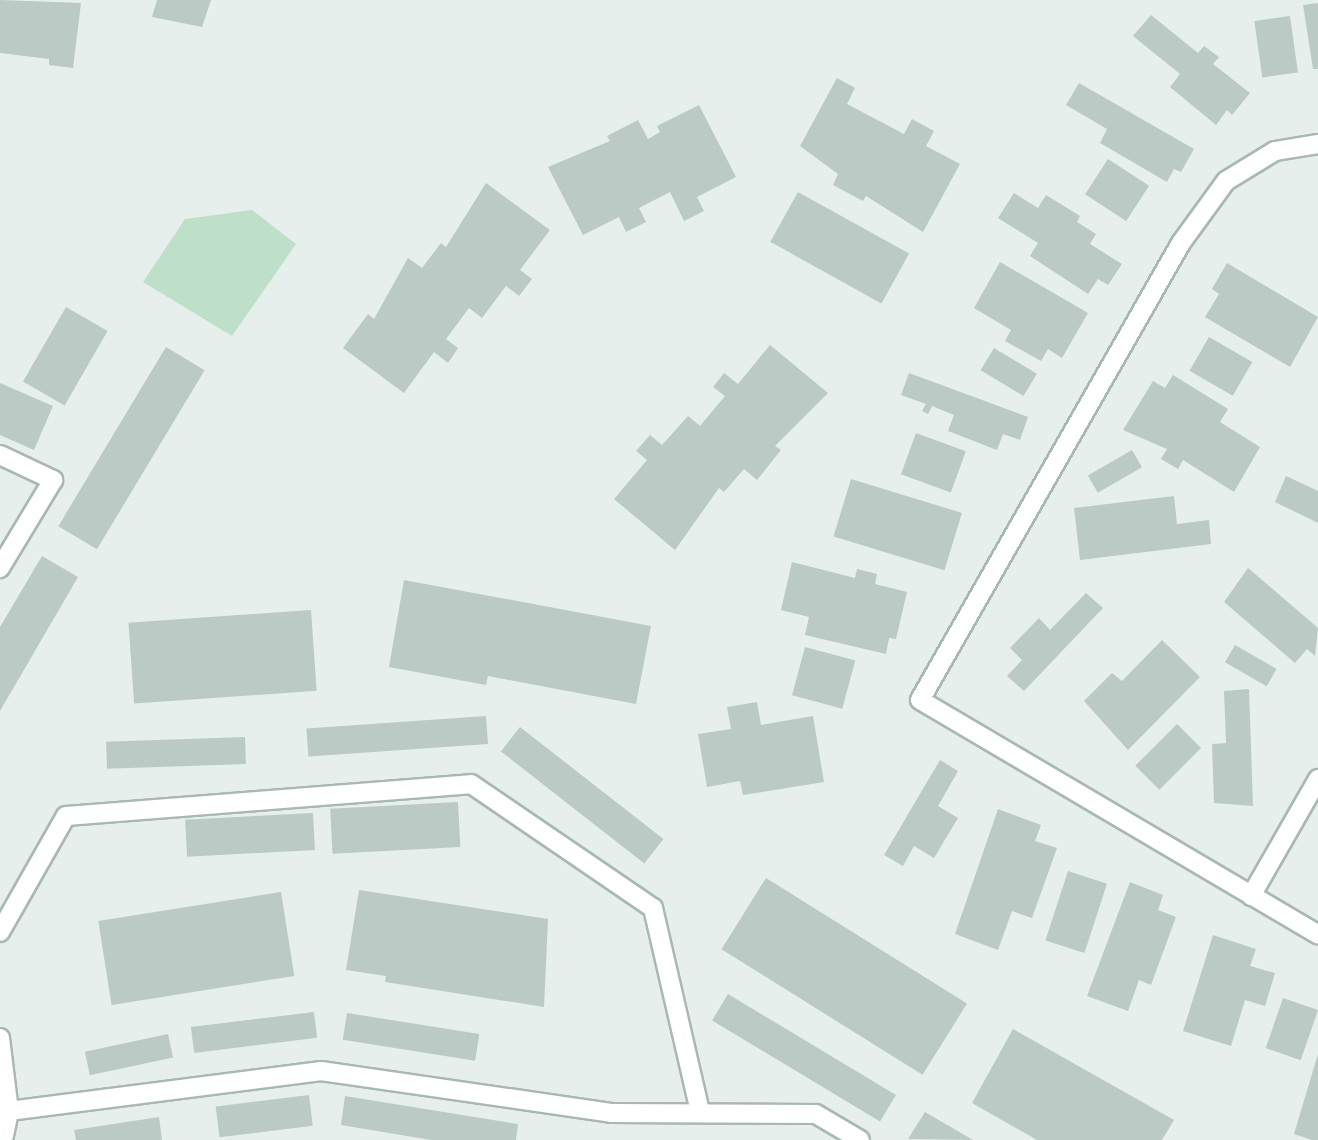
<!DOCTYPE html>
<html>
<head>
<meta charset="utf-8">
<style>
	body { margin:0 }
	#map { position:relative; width:1318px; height:1140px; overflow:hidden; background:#e6efeb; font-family:Manrope,sans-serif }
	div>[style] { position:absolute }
	.green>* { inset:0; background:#bfe0c8 }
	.building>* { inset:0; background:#bbcac4; transform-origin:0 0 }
	.roads { filter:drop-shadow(2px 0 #a8b8b2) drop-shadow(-2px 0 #a8b8b2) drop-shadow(0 2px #a8b8b2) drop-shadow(0 -2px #a8b8b2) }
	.minor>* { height:18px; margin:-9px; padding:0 9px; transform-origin:9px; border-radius:9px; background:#fff }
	span { translate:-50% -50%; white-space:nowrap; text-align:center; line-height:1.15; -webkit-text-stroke:6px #f7fbf9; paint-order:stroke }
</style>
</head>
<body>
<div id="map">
	<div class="green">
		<div style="clip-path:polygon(252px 210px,296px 244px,232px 336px,143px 282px,185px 219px)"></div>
	</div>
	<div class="building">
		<div style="clip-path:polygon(0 0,81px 3px,73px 68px,49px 65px,49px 59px,0 53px)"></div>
		<div style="clip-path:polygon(157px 0,211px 0,202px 27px,152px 17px)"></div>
		<div style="clip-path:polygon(1318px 3px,1318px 69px,1313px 69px,1303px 5px)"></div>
		<div style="clip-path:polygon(1151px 15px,1198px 53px,1204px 46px,1219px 57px,1213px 64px,1250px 93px,1232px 115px,1227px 110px,1216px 125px,1170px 87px,1180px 74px,1133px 36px)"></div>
		<div style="left:1290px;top:16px;width:57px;height:36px;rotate:82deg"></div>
		<div style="clip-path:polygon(837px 78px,855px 88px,847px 104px,904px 134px,912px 119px,934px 131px,926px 146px,960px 164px,923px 232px,866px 196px,863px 201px,833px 185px,838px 174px,800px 146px)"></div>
		<div style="clip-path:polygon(1079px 83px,1194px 149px,1181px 172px,1174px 169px,1167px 182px,1100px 143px,1107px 129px,1066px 105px)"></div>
		<div style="clip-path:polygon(699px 105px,736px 177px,697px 197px,704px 211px,684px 221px,670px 192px,639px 208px,646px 222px,626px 232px,619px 217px,583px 235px,548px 167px,610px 141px,607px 136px,638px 120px,648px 139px,660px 132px,657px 126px)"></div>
		<div style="left:1108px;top:159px;width:49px;height:42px;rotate:33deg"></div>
		<div style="clip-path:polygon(486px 183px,550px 230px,520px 270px,532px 279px,519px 296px,506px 286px,482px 318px,469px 308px,446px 339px,458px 348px,448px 363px,434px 352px,404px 393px,343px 348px,368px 314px,374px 319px,408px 258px,422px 268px,441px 243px,446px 247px)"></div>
		<div style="left:798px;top:192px;width:127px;height:57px;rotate:29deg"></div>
		<div style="clip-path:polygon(1014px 193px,1038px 208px,1046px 195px,1080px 216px,1077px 222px,1096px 234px,1090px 244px,1122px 264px,1108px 285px,1098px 279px,1088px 294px,1030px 256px,1038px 243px,998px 218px)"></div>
		<div style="clip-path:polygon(1000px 262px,1088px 313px,1062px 358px,1048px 349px,1041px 361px,1005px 341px,1011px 330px,974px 308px)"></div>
		<div style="clip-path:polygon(1227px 263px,1318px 317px,1290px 367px,1205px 317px,1219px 294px,1212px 289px)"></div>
		<div style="left:66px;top:307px;width:48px;height:86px;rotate:30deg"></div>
		<div style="left:1209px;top:337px;width:50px;height:39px;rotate:30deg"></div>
		<div style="clip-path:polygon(770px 345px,828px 393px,775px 446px,781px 450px,757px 480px,744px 469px,724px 492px,719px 488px,675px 550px,614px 499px,647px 460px,636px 451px,650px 435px,662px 445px,688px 416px,700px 426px,725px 396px,713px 387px,724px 373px,738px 384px)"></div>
		<div style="left:166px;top:347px;width:45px;height:209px;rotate:31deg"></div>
		<div style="left:994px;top:348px;width:50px;height:26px;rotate:31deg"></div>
		<div style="clip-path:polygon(909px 373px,1028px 417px,1020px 440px,1003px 434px,997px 450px,948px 431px,954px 415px,932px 406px,928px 414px,922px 411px,926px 404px,901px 395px)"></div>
		<div style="clip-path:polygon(1173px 375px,1228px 409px,1220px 422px,1260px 447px,1234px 492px,1183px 460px,1178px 469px,1161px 459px,1167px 449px,1123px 430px,1153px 381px,1165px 388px)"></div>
		<div style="clip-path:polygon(0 383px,53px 406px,34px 450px,0 435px)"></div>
		<div style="left:916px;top:433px;width:53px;height:44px;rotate:20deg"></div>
		<div style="left:1132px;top:450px;width:20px;height:51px;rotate:60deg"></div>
		<div style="clip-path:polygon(1286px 476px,1318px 491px,1318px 523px,1275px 502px)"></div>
		<div style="left:851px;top:479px;width:116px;height:60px;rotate:17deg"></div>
		<div style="clip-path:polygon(1174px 496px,1177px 524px,1209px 520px,1211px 544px,1080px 560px,1074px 508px)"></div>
		<div style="clip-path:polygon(42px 556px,78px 577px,0 711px,0 627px)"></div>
		<div style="clip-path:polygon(792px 562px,855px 578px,857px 569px,877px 574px,875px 584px,907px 592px,896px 639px,889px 638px,886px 654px,805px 635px,809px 617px,781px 610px)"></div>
		<div style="clip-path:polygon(1248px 568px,1318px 628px,1315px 656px,1307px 649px,1295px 663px,1224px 602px)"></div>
		<div style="clip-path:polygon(404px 580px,651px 626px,636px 704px,488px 676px,486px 685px,389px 667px)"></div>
		<div style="clip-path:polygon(1086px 593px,1103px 608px,1024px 691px,1007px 676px,1022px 660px,1010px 648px,1039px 618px,1050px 630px)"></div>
		<div style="left:311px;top:610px;width:81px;height:183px;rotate:86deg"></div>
		<div style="clip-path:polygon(1162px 640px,1200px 677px,1128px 750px,1084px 701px,1112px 673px,1122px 681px)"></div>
		<div style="left:1235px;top:645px;width:48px;height:20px;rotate:30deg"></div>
		<div style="left:805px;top:647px;width:52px;height:50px;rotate:15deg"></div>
		<div style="clip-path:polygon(1249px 689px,1253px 806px,1214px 803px,1212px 744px,1226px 743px,1224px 691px)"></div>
		<div style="clip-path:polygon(757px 702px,761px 725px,813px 716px,824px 782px,743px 795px,740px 781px,707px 787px,698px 734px,731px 729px,727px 707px)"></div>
		<div style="left:486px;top:716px;width:28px;height:180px;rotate:86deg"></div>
		<div style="left:1177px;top:724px;width:34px;height:59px;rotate:45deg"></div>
		<div style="left:520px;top:727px;width:182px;height:31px;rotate:38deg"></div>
		<div style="left:245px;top:737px;width:27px;height:139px;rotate:88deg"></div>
		<div style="clip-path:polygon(940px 760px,958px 771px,938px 806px,958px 818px,934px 858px,914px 846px,903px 866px,884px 855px)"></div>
		<div style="left:458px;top:802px;width:45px;height:128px;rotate:87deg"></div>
		<div style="clip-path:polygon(998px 809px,1041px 825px,1035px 841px,1057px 848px,1032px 918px,1012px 911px,998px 950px,955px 934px)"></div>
		<div style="left:313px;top:813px;width:37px;height:128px;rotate:87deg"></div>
		<div style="left:1068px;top:871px;width:41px;height:73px;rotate:18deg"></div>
		<div style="left:766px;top:878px;width:237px;height:84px;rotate:32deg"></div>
		<div style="clip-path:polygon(1130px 882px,1163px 895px,1158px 910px,1176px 917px,1151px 985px,1139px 980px,1128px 1011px,1087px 996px)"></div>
		<div style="clip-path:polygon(359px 890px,548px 919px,544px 1007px,385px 982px,386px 976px,346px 970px)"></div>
		<div style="left:281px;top:892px;width:85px;height:185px;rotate:81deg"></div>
		<div style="clip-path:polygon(1213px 935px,1256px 949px,1250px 966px,1275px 973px,1265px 1006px,1245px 1000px,1231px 1046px,1183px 1031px)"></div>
		<div style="left:728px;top:994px;width:196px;height:31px;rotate:31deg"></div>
		<div style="left:1283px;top:998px;width:37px;height:53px;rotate:19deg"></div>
		<div style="left:314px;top:1012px;width:26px;height:124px;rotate:83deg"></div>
		<div style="left:347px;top:1013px;width:134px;height:27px;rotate:9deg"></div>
		<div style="clip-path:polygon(1013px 1029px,1174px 1120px,1162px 1140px,1037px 1140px,972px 1103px)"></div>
		<div style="left:168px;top:1034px;width:24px;height:85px;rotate:78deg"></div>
		<div style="clip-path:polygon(1318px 1054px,1318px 1140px,1312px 1140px,1294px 1134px)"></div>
		<div style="left:309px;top:1095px;width:31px;height:94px;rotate:83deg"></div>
		<div style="clip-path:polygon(345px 1096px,518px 1124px,516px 1140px,431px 1140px,341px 1125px)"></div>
		<div style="clip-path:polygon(925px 1112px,973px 1140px,908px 1139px)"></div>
		<div style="clip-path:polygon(159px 1117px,162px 1140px,76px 1140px,74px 1130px)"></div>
	</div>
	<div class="roads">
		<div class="minor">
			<div style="left:1318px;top:144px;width:44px;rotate:170.8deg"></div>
			<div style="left:1275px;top:151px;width:57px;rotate:148.5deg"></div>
			<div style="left:1226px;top:181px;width:77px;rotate:126deg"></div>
			<div style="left:1181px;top:243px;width:526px;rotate:119.73deg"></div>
			<div style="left:920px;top:700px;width:462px;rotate:30.5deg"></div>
			<div style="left:0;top:455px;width:59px;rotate:25.3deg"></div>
			<div style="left:53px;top:480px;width:103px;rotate:121.1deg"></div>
			<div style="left:1251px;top:896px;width:135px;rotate:-60.2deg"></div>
			<div style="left:0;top:932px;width:133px;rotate:-60.4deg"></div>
			<div style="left:66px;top:816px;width:406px;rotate:-4.5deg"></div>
			<div style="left:471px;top:784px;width:220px;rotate:34.3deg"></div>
			<div style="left:653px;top:908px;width:209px;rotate:77deg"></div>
			<div style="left:0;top:1038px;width:74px;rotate:83deg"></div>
			<div style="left:3px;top:1140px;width:30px;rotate:-78deg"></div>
			<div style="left:9px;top:1111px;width:315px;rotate:-7.3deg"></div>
			<div style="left:321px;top:1071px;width:293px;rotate:8.2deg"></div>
			<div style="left:611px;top:1113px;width:205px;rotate:0.3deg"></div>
			<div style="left:816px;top:1114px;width:51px;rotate:30.6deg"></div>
		</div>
	</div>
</div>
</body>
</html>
